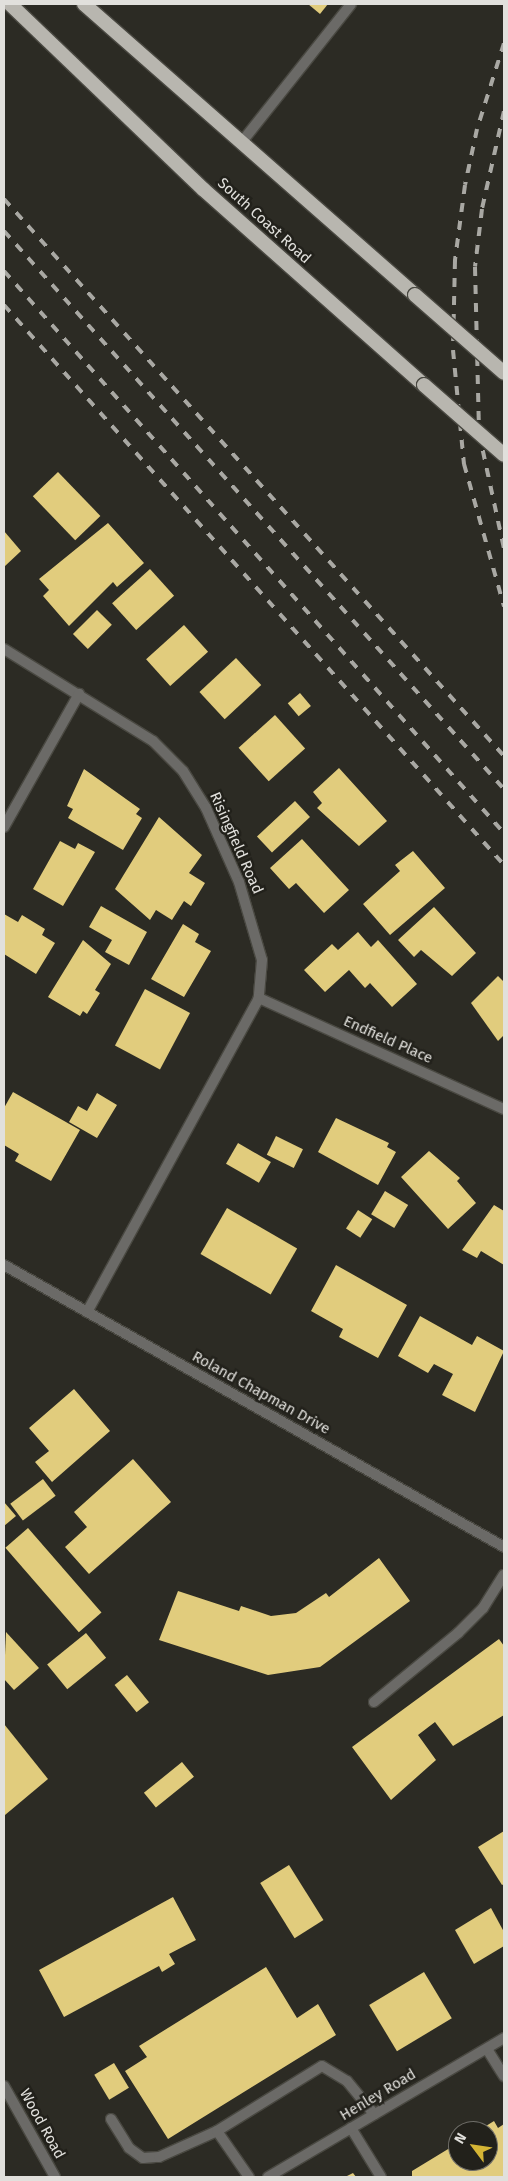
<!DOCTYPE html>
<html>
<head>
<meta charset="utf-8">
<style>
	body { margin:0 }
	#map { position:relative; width:508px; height:2181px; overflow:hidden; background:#2c2b24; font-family:"Fira Sans",sans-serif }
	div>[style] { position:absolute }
	.building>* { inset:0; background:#e1cc7d; transform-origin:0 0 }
	.roads { filter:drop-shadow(1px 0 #494841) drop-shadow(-1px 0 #494841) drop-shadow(0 1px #494841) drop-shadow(0 -1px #494841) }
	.service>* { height:10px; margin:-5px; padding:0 5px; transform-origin:5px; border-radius:5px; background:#6b6a67 }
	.minor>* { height:10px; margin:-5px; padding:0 5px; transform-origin:5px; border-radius:5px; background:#6b6a67 }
	.tertiary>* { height:10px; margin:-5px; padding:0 5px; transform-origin:5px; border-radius:5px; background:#6b6a67 }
	.trunk>* { height:14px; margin:-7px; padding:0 7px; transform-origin:7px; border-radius:7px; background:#b8b6af }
	.rail>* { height:4px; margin-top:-2px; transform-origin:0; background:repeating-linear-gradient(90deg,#a9a8a3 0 9px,transparent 0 18px) }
	.bridges { filter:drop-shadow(1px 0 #494841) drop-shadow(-1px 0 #494841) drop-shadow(0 1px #494841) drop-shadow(0 -1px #494841) }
	.trunk-bridge>* { height:14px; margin:-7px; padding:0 7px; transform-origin:7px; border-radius:7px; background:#b8b6af }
	span { translate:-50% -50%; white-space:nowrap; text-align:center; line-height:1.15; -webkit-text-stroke:5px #22211b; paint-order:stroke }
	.street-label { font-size:15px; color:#e1e0dc }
	.frame { position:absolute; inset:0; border:5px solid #e1e0dc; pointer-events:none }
	.north { position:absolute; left:448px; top:2121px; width:50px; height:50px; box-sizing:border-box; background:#22211b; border:1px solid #6e6d68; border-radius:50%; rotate:301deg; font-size:14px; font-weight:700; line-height:20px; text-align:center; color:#e1e0dc }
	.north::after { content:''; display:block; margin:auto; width:18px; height:22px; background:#d5b535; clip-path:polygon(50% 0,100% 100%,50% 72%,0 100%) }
</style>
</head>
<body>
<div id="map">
	<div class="building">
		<div style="clip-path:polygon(308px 4px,328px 4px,320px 14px)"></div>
		<div style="left:58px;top:472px;width:61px;height:35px;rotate:46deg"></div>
		<div style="clip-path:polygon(108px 523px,144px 563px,117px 587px,113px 582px,69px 626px,43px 596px,49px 590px,39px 579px)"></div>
		<div style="clip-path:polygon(4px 531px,21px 551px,4px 567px)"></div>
		<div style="left:150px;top:569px;width:36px;height:51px;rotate:48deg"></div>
		<div style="left:97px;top:610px;width:21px;height:34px;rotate:45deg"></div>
		<div style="left:184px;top:625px;width:36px;height:51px;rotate:48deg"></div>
		<div style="left:236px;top:658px;width:37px;height:50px;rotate:47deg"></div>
		<div style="left:300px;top:693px;width:17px;height:16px;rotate:50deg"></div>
		<div style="left:275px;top:715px;width:45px;height:49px;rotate:48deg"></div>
		<div style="clip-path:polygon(339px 768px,387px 821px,359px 846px,317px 808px,322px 803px,313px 792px)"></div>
		<div style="clip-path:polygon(84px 769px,140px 809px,136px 814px,142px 818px,123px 850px,68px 818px,73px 809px,67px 806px)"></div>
		<div style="left:295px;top:801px;width:22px;height:52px;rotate:47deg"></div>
		<div style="clip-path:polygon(159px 817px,202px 855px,189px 873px,205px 883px,191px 906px,184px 901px,172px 920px,156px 910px,150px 920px,115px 889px)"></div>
		<div style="clip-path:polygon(302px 839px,349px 890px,324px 913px,296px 883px,289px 889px,270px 868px)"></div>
		<div style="clip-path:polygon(60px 841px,75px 849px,78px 843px,95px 852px,63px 906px,33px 889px)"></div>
		<div style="clip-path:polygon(413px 851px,445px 888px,390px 935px,363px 904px,400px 871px,395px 865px)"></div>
		<div style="clip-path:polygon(101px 906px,147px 932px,129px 965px,105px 952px,112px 940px,89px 927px)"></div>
		<div style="clip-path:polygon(434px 907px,476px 953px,452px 976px,421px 950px,414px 957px,398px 940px)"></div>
		<div style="clip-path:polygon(4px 914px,18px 922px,22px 915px,45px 929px,42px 935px,55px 943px,36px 974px,4px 954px)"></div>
		<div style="clip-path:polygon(183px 924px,199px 934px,195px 942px,211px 951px,184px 997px,151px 979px)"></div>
		<div style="clip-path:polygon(358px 932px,371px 947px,378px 940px,417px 984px,392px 1007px,370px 983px,365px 988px,349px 970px,325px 992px,304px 970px,332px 944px,338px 950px)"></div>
		<div style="clip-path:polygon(83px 940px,111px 964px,95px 990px,100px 993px,87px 1014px,83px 1011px,80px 1016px,48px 997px)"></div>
		<div style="clip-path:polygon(498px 976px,504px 982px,504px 1035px,498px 1041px,471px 1003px)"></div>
		<div style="left:145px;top:989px;width:51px;height:64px;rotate:28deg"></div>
		<div style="clip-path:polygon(13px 1092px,80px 1130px,51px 1181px,15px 1161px,19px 1154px,4px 1145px,4px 1108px)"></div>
		<div style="clip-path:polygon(97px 1093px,117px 1105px,97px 1138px,69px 1122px,78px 1106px,87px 1111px)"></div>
		<div style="clip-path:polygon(336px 1118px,389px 1143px,387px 1147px,396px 1152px,378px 1185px,318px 1152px)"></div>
		<div style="left:276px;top:1136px;width:30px;height:21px;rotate:26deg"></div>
		<div style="left:238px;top:1143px;width:38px;height:24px;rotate:30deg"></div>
		<div style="clip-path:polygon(429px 1151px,460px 1178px,457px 1181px,476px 1203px,448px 1229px,401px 1177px)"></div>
		<div style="left:385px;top:1191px;width:27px;height:27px;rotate:31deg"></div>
		<div style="clip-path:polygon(494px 1205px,504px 1211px,504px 1265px,481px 1251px,477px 1258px,462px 1250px)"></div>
		<div style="left:227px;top:1208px;width:81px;height:53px;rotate:30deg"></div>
		<div style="left:358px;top:1210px;width:17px;height:22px;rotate:33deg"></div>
		<div style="clip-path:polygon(336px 1265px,407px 1305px,378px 1358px,339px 1337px,343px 1329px,311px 1311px)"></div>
		<div style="clip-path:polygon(420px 1316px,472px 1345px,477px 1336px,504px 1351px,475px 1412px,442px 1395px,453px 1374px,434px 1364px,428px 1373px,398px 1356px)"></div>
		<div style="clip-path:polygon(74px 1389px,110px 1431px,52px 1482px,35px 1462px,49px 1451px,29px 1428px)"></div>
		<div style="clip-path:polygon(133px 1459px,171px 1502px,89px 1574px,65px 1547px,87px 1527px,74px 1512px)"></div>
		<div style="left:43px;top:1479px;width:21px;height:41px;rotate:53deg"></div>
		<div style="clip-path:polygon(4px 1502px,16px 1516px,4px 1526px)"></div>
		<div style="left:28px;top:1528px;width:112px;height:30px;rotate:49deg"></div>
		<div style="clip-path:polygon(379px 1558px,410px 1601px,320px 1667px,268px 1675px,159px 1640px,178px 1591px,239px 1611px,241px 1606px,271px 1616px,296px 1613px,326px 1593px,329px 1597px)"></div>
		<div style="clip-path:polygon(6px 1632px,39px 1668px,14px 1690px,4px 1679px)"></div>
		<div style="left:86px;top:1633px;width:32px;height:50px;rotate:51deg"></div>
		<div style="clip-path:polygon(499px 1639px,504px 1646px,504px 1715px,453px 1746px,435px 1722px,418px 1735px,436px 1760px,391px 1800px,352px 1747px)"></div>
		<div style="left:127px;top:1675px;width:35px;height:16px;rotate:51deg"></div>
		<div style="clip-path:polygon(4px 1724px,48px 1779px,5px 1815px,4px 1814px)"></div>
		<div style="left:182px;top:1762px;width:19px;height:49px;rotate:51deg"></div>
		<div style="clip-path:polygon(504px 1831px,504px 1884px,502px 1885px,478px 1847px)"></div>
		<div style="left:289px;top:1865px;width:65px;height:34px;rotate:58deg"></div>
		<div style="clip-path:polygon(173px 1897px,196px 1940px,169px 1954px,175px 1964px,162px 1972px,159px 1966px,64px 2017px,39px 1970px)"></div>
		<div style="clip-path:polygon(491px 1908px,504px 1932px,504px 1946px,474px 1964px,455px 1930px)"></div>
		<div style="clip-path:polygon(266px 1967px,297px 2018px,318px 2004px,336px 2035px,168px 2139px,125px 2071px,147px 2057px,139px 2046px)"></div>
		<div style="left:424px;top:1972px;width:54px;height:64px;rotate:59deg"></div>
		<div style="left:114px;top:2063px;width:29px;height:23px;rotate:59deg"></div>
		<div style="clip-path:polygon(494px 2121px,498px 2128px,504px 2124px,504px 2177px,412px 2177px,412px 2171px,458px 2143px,458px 2161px,488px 2161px,488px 2131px,478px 2131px)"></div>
		<div style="clip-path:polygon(353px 2173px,356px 2177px,345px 2177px)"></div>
	</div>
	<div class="roads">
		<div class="service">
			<div style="left:241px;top:143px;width:177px;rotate:-51.6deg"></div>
			<div style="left:374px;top:1702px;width:109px;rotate:-39.4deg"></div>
			<div style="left:458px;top:1633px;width:35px;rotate:-45deg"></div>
			<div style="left:483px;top:1608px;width:39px;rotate:-58deg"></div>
			<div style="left:487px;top:2049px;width:32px;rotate:58deg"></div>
			<div style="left:111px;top:2119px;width:34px;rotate:58deg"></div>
			<div style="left:129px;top:2148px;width:17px;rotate:36deg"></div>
			<div style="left:143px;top:2158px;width:16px;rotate:-4deg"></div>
			<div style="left:159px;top:2157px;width:64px;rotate:-24.1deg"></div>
			<div style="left:217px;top:2131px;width:123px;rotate:-31.8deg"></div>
			<div style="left:322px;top:2066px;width:29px;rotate:31deg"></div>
			<div style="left:347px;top:2081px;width:43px;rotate:50.7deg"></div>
			<div style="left:351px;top:2128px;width:57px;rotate:58.5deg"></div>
			<div style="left:217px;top:2131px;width:56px;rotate:55.2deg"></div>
		</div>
		<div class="minor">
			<div style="left:4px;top:649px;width:175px;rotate:31.7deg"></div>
			<div style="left:153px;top:741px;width:42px;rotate:45deg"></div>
			<div style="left:183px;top:771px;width:44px;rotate:58.1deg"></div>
			<div style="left:206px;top:808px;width:81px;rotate:66deg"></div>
			<div style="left:239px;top:882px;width:81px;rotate:73.6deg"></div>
			<div style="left:262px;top:960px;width:38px;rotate:95deg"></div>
			<div style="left:259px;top:998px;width:358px;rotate:118.7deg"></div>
			<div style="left:4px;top:827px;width:153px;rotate:-60.6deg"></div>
			<div style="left:259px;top:998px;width:269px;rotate:24.4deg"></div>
			<div style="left:4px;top:2086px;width:104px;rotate:60.7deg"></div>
			<div style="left:268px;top:2177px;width:274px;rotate:-30.5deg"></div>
		</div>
		<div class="tertiary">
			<div style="left:4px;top:1265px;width:574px;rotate:29.42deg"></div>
		</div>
		<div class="trunk">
			<div style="left:10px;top:4px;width:267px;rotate:43.8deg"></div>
			<div style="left:203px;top:189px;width:295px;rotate:41.6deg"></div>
			<div style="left:84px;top:4px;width:441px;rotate:41.3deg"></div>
		</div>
	</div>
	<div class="rail">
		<div style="left:504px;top:43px;width:90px;rotate:107.4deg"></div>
		<div style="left:477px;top:129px;width:57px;rotate:102.1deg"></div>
		<div style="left:465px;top:185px;width:76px;rotate:97.6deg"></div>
		<div style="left:455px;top:260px;width:90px;rotate:91.3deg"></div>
		<div style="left:453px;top:350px;width:115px;rotate:84.5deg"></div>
		<div style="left:464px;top:464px;width:148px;rotate:74.3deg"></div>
		<div style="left:504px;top:111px;width:100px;rotate:102.7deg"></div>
		<div style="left:482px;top:209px;width:58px;rotate:96.9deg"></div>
		<div style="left:475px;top:267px;width:166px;rotate:88.6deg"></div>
		<div style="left:479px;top:433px;width:119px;rotate:77.8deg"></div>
		<div style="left:4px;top:199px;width:748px;rotate:48.09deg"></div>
		<div style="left:4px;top:231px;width:749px;rotate:48.14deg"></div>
		<div style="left:4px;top:271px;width:752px;rotate:48.34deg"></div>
		<div style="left:4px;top:305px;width:751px;rotate:48.24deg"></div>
	</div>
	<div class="bridges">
		<div class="trunk-bridge">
			<div style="left:415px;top:295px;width:118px;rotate:41.2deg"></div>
			<div style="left:424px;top:385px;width:106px;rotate:41.2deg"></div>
		</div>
	</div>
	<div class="street-label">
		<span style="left:264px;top:221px;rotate:42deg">South Coast Road</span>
		<span style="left:236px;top:843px;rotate:66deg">Risingfield Road</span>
		<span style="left:388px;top:1040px;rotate:24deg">Endfield Place</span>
		<span style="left:261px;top:1393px;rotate:29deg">Roland Chapman Drive</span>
		<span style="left:378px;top:2095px;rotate:-31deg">Henley Road</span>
		<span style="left:42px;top:2124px;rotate:61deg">Wood Road</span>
	</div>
	<div class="frame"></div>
	<div class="north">N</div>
</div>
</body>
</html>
